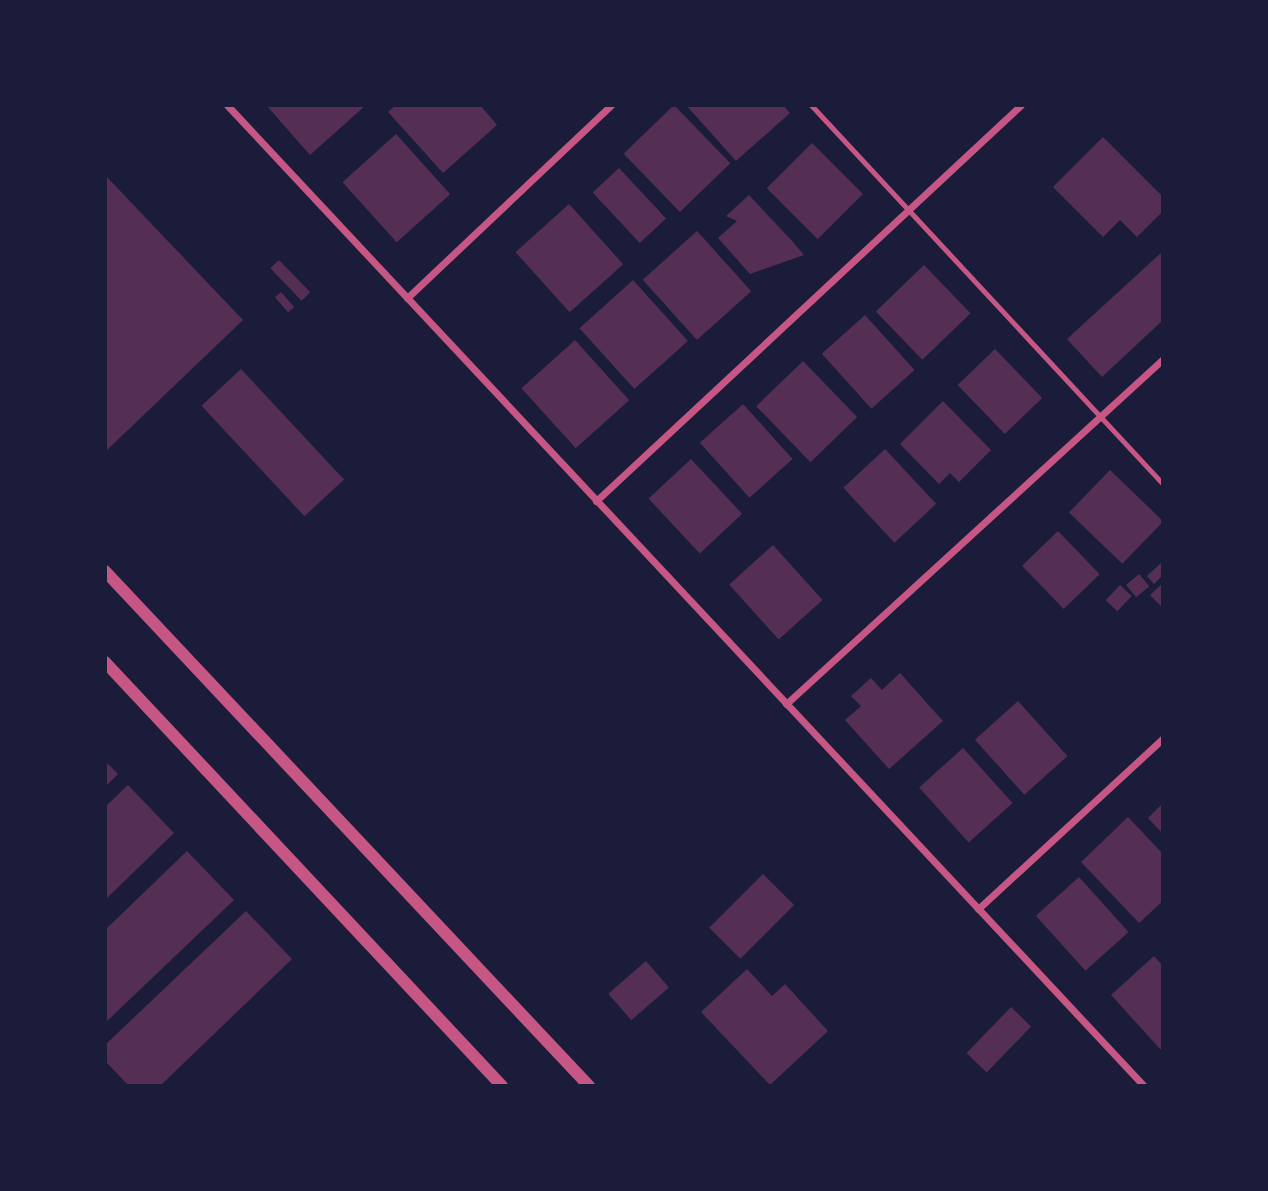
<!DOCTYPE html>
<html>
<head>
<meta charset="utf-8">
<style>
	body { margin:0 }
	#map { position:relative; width:1268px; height:1191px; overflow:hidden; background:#1b1b3a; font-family:"Fira Sans Condensed",sans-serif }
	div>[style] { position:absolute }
	.building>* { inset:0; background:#542f53; transform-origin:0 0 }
	.service>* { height:5px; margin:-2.5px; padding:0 2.5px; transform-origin:2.5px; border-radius:2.5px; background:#c65784 }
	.minor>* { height:7px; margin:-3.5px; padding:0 3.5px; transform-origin:3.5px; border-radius:3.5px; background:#c65784 }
	.tertiary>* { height:12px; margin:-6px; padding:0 6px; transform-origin:6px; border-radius:6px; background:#c65784 }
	span { translate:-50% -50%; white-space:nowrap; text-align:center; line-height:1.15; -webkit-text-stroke:5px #1b1b3a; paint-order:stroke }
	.frame { position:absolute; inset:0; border:107px solid #1b1b3a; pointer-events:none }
</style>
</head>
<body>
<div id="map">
	<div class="building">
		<div style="clip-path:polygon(266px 105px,366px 105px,310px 155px)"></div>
		<div style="clip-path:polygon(396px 105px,480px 105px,497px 125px,443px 173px,388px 112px)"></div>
		<div style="left:674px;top:105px;width:81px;height:70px;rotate:46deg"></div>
		<div style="clip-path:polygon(686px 105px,783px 105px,790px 113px,736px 161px)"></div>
		<div style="left:396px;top:134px;width:81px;height:72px;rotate:48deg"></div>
		<div style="clip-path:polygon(1103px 137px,1163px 197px,1163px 211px,1137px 237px,1120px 220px,1103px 237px,1053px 187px)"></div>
		<div style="left:812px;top:143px;width:72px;height:64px;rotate:45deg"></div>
		<div style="left:619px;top:168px;width:69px;height:36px;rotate:47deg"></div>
		<div style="clip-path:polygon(105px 175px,243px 320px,105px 452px)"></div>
		<div style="clip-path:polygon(749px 195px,793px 242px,804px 255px,750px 274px,718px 238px,737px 221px,726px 216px)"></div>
		<div style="left:569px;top:204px;width:81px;height:72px;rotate:48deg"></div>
		<div style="left:697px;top:231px;width:81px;height:73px;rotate:48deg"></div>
		<div style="clip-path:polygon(1163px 251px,1163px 320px,1102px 377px,1067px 339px)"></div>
		<div style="left:279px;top:260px;width:45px;height:12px;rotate:46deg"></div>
		<div style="left:924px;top:265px;width:67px;height:67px;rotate:46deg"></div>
		<div style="left:633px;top:280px;width:82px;height:72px;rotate:48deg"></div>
		<div style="left:281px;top:292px;width:20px;height:8px;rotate:49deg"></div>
		<div style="left:865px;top:315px;width:74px;height:58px;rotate:48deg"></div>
		<div style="left:575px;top:340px;width:81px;height:72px;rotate:48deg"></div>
		<div style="left:995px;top:349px;width:68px;height:52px;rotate:46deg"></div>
		<div style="left:803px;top:361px;width:78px;height:65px;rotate:46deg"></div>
		<div style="left:241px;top:369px;width:151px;height:54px;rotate:47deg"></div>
		<div style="clip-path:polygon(943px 401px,991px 450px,959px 482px,950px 473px,939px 484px,900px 444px)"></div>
		<div style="left:743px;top:404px;width:74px;height:58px;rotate:48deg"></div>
		<div style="left:885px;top:449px;width:75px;height:57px;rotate:47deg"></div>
		<div style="left:691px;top:459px;width:75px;height:58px;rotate:47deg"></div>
		<div style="left:1110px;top:470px;width:74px;height:59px;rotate:44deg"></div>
		<div style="left:1058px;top:531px;width:60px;height:50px;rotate:46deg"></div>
		<div style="left:773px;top:545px;width:74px;height:59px;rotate:48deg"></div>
		<div style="clip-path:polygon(1163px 561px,1163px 575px,1154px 584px,1147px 576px)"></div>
		<div style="left:1139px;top:574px;width:16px;height:17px;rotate:50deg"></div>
		<div style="clip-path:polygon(1163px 583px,1163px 608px,1150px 595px)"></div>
		<div style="left:1120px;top:585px;width:16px;height:21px;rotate:43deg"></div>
		<div style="clip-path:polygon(900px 673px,943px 721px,889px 769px,845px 720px,861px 706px,851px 696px,871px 678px,882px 690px)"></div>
		<div style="left:1018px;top:701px;width:74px;height:58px;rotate:48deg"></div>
		<div style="left:963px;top:748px;width:74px;height:59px;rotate:48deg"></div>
		<div style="clip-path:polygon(105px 761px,118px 774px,105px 787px)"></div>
		<div style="clip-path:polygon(128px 785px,174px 833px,105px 900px,105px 807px)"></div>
		<div style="clip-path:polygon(1163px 803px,1163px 834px,1148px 818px)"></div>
		<div style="clip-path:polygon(1128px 817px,1163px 854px,1163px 901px,1139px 923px,1081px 862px)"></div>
		<div style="clip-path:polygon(187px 851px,234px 900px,105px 1023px,105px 930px)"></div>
		<div style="left:763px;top:874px;width:44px;height:76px;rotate:45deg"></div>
		<div style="left:1079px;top:877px;width:74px;height:58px;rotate:48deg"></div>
		<div style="clip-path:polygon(246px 911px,292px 959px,160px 1086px,129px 1086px,105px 1061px,105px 1045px)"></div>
		<div style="clip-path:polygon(1154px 956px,1163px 966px,1161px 1050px,1111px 995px)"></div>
		<div style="left:646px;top:961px;width:35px;height:50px;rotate:49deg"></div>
		<div style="clip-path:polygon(747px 969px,772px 996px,785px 984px,828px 1031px,770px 1085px,701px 1012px)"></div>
		<div style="left:1011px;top:1007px;width:28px;height:64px;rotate:44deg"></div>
	</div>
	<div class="service">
		<div style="left:811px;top:105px;width:517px;rotate:47.12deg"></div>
	</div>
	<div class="minor">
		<div style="left:227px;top:105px;width:1343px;rotate:46.93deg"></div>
		<div style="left:407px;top:298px;width:281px;rotate:-43.4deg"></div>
		<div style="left:596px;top:501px;width:581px;rotate:-42.98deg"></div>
		<div style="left:786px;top:704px;width:511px;rotate:-42.46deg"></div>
		<div style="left:978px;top:909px;width:252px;rotate:-42.7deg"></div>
	</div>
	<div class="tertiary">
		<div style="left:105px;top:571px;width:707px;rotate:46.78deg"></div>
		<div style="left:105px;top:662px;width:581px;rotate:46.88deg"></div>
	</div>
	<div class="frame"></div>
</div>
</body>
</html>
